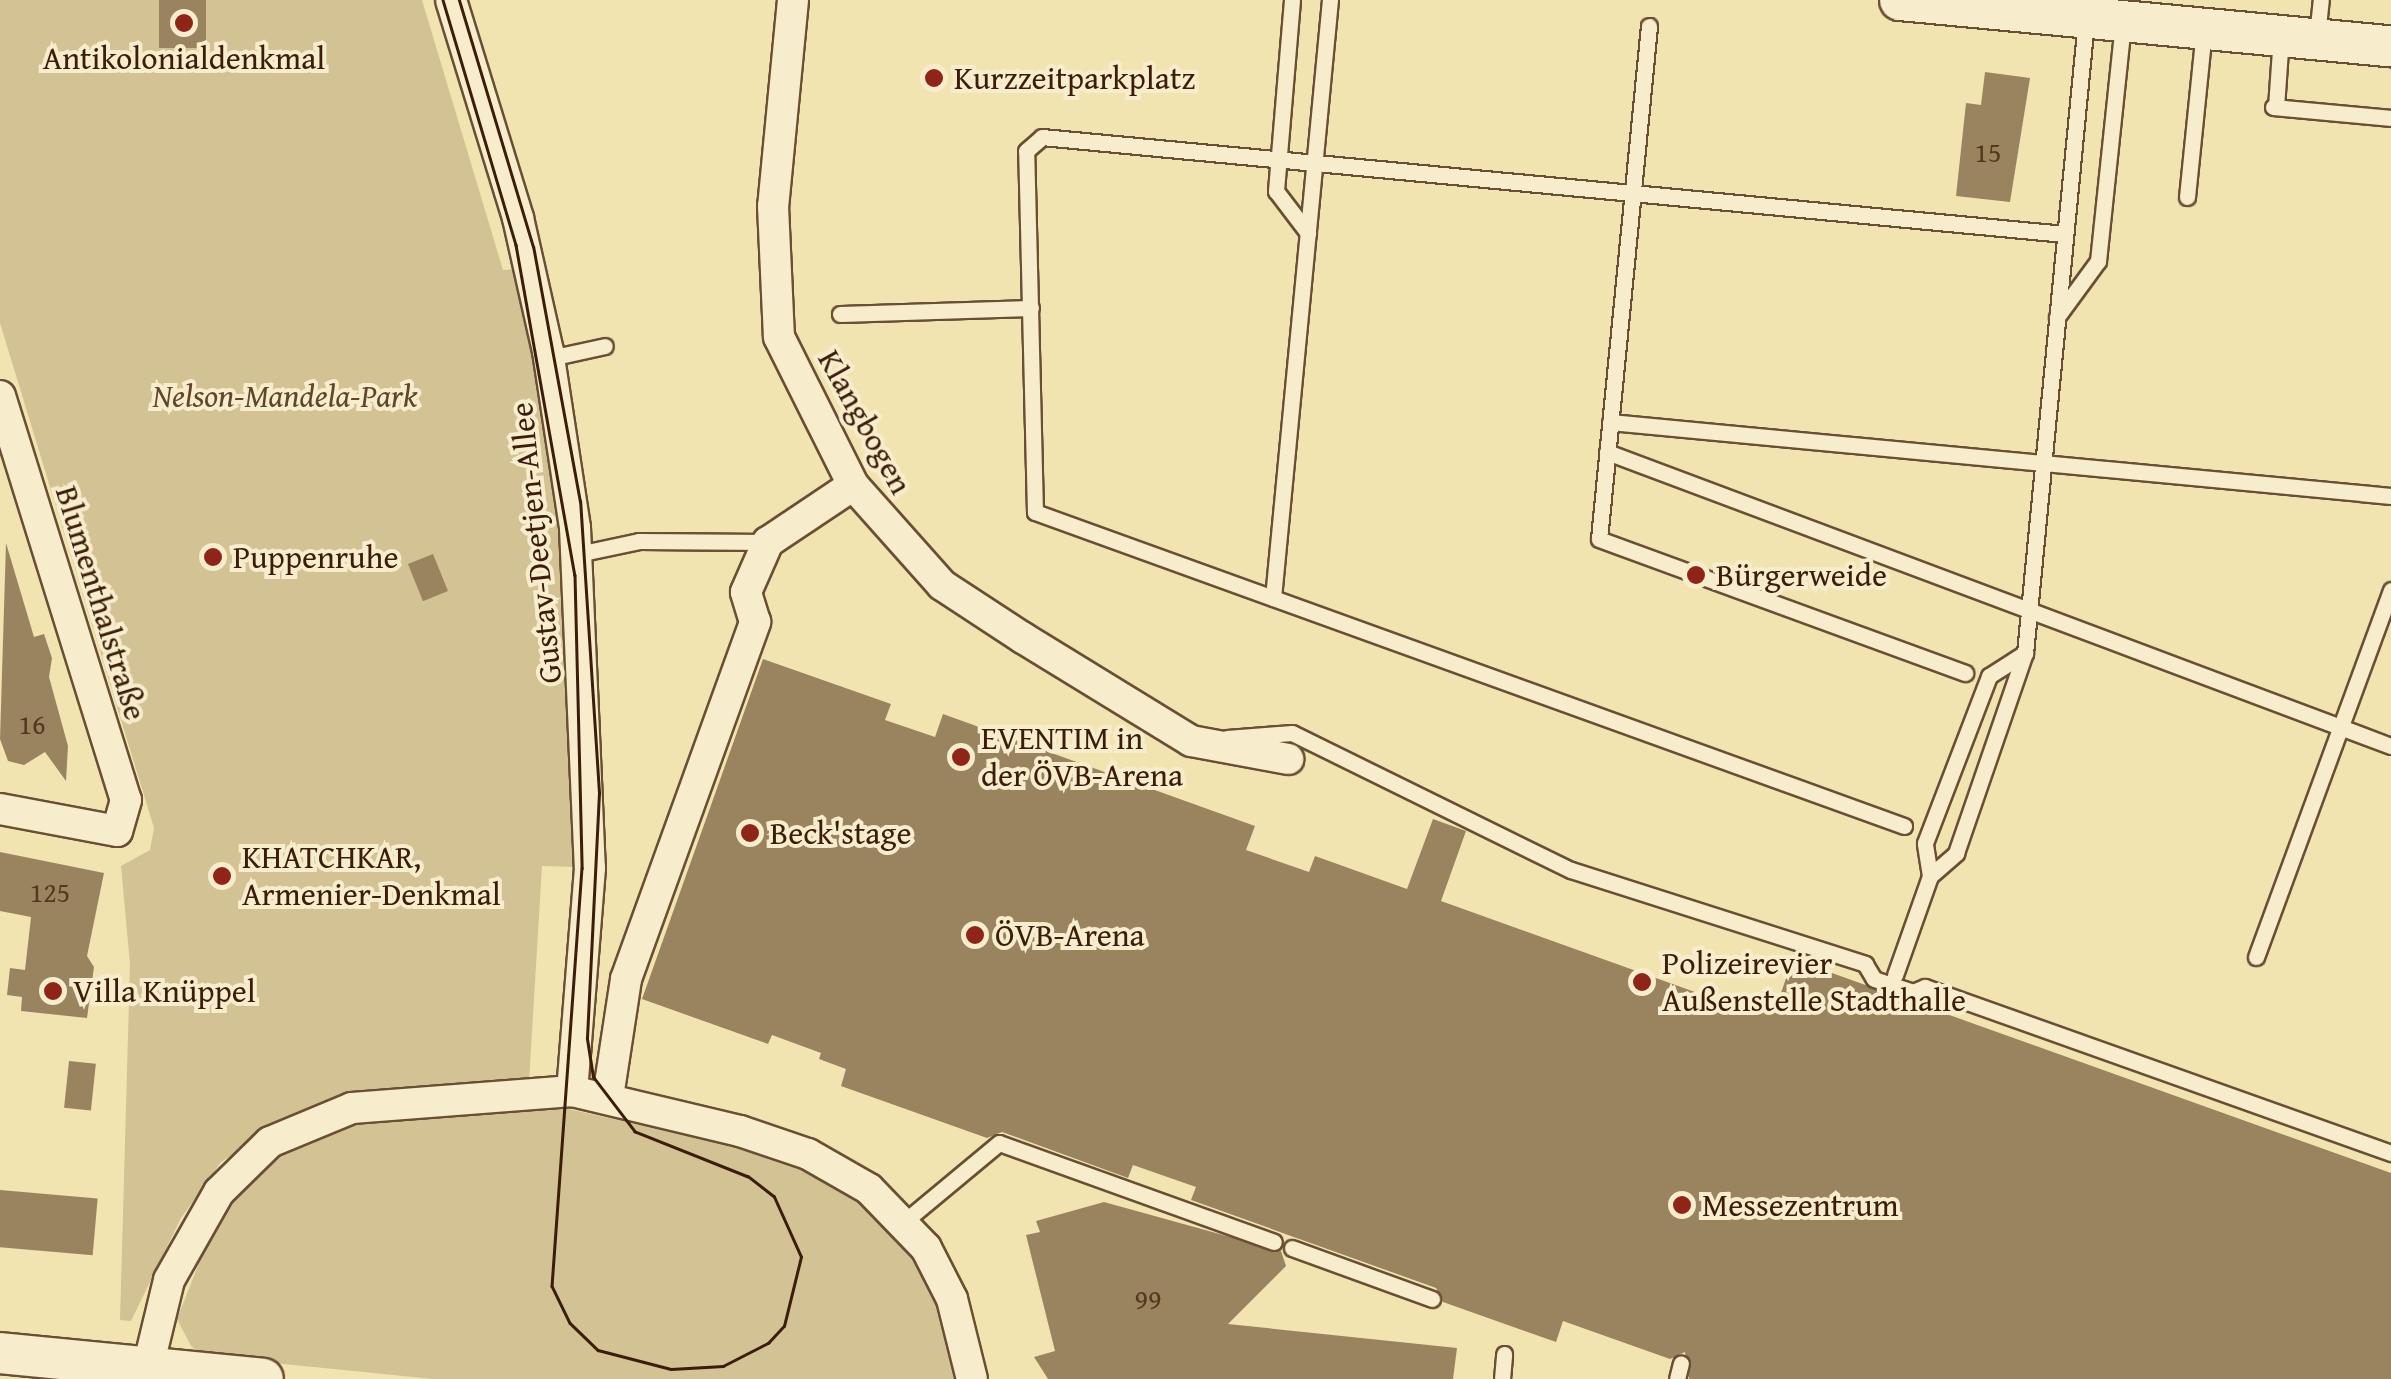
<!DOCTYPE html>
<html>
<head>
<meta charset="utf-8">
<style>
	body { margin:0 }
	#map { position:relative; width:2391px; height:1379px; overflow:hidden; background:#f2e4b0; font-family:"Gentium Book Plus",serif }
	div>[style] { position:absolute }
	.green>* { inset:0; background:#d3c294 }
	.building>* { inset:0; background:#9a8460; transform-origin:0 0 }
	.roads { filter:drop-shadow(2px 0 #694f33) drop-shadow(-2px 0 #694f33) drop-shadow(0 2px #694f33) drop-shadow(0 -2px #694f33) }
	.lane>* { height:15px; margin:-7.5px; padding:0 7.5px; transform-origin:7.5px; border-radius:7.5px; background:#f7edcc }
	.street>* { height:30px; margin:-15px; padding:0 15px; transform-origin:15px; border-radius:15px; background:#f7edcc }
	.secondary>* { height:40px; margin:-20px; padding:0 20px; transform-origin:20px; border-radius:20px; background:#f7edcc }
	.tram>* { height:2.5px; margin:-1.25px; padding:0 1.25px; transform-origin:1.25px; border-radius:1.25px; background:#3b1d09 }
	.dots>* { width:28px; height:28px; translate:-50% -50%; box-sizing:border-box; border:5px solid #f7edcc; border-radius:50% }
	span { translate:-50% -50%; white-space:nowrap; text-align:center; line-height:1.15; -webkit-text-stroke:8px #f7edcc; paint-order:stroke }
	.number-label { font-size:28px; color:#53371f }
	.number-label span { -webkit-text-stroke-width:0 }
	.poi-label { font-size:32px; color:#3b1d09 }
	.left { translate:0 -50%; text-align:left }
	.park-label { font-size:32px; color:#61462c; font-style:italic }
	.street-label { font-size:32px; color:#3b1d09 }
</style>
</head>
<body>
<div id="map">
	<div class="green">
		<div style="clip-path:polygon(0 0,422px 0,503px 270px,515px 269px,546px 427px,569px 630px,577px 867px,542px 866px,529px 1082px,371px 1091px,274px 1127px,221px 1162px,181px 1218px,131px 1321px,120px 1320px,130px 964px,121px 866px,150px 850px,154px 828px,0 323px)"></div>
		<div style="clip-path:polygon(559px 1107px,784px 1157px,839px 1183px,888px 1218px,927px 1268px,957px 1379px,433px 1379px,203px 1356px,191px 1346px,177px 1319px,216px 1220px,255px 1169px,317px 1128px,413px 1108px)"></div>
	</div>
	<div class="building">
		<div style="left:159px;top:0;width:47px;height:48px"></div>
		<div style="clip-path:polygon(1985px 72px,2030px 78px,2010px 202px,1956px 196px,1966px 103px,1981px 105px)"></div>
		<div style="clip-path:polygon(6px 543px,34px 637px,44px 634px,52px 658px,49px 677px,68px 746px,66px 781px,45px 752px,24px 765px,8px 761px,0 739px)"></div>
		<div style="left:433px;top:554px;width:40px;height:27px;rotate:68deg"></div>
		<div style="clip-path:polygon(763px 659px,891px 704px,885px 720px,935px 737px,943px 714px,1255px 826px,1246px 850px,1309px 872px,1315px 856px,1407px 889px,1433px 819px,1466px 831px,1441px 901px,1734px 1006px,1738px 997px,1775px 1010px,1790px 967px,1801px 971px,1804px 963px,2391px 1173px,2391px 1379px,1689px 1379px,1685px 1352px,1670px 1359px,1563px 1321px,1556px 1342px,1443px 1302px,1436px 1288px,1191px 1200px,1196px 1187px,1133px 1165px,1128px 1178px,1002px 1132px,987px 1138px,841px 1086px,846px 1069px,819px 1059px,821px 1053px,772px 1035px,768px 1044px,642px 999px)"></div>
		<div style="clip-path:polygon(0 852px,104px 873px,87px 956px,94px 967px,87px 1018px,21px 1011px,22px 997px,7px 995px,10px 968px,25px 970px,31px 917px,0 911px)"></div>
		<div style="left:69px;top:1061px;width:27px;height:47px;rotate:6deg"></div>
		<div style="left:0;top:1190px;width:98px;height:57px;rotate:5deg"></div>
		<div style="clip-path:polygon(1104px 1202px,1281px 1251px,1286px 1266px,1228px 1324px,1457px 1348px,1453px 1379px,1048px 1379px,1034px 1357px,1055px 1351px,1026px 1235px,1040px 1232px,1036px 1221px)"></div>
	</div>
	<div class="roads">
		<div class="lane">
			<div style="left:1292px;top:0;width:192px;rotate:94.8deg"></div>
			<div style="left:1276px;top:191px;width:53px;rotate:52.7deg"></div>
			<div style="left:1649px;top:26px;width:515px;rotate:95.57deg"></div>
			<div style="left:1599px;top:539px;width:390px;rotate:20.1deg"></div>
			<div style="left:2317px;top:36px;width:36px;rotate:-84deg"></div>
			<div style="left:2273px;top:107px;width:119px;rotate:5.3deg"></div>
			<div style="left:2276px;top:107px;width:71px;rotate:-86deg"></div>
			<div style="left:2187px;top:197px;width:168px;rotate:-84.2deg"></div>
			<div style="left:840px;top:314px;width:191px;rotate:-1.8deg"></div>
			<div style="left:2057px;top:317px;width:69px;rotate:-53.8deg"></div>
			<div style="left:2098px;top:261px;width:240px;rotate:-84deg"></div>
			<div style="left:550px;top:358px;width:56px;rotate:-12.3deg"></div>
			<div style="left:1610px;top:422px;width:784px;rotate:5.41deg"></div>
			<div style="left:1607px;top:452px;width:837px;rotate:20.56deg"></div>
			<div style="left:578px;top:554px;width:62px;rotate:-12deg"></div>
			<div style="left:639px;top:541px;width:129px;rotate:0.4deg"></div>
			<div style="left:1273px;top:598px;width:601px;rotate:-84.56deg"></div>
			<div style="left:1227px;top:738px;width:65px;rotate:-4.4deg"></div>
			<div style="left:1292px;top:733px;width:311px;rotate:26.2deg"></div>
			<div style="left:1571px;top:870px;width:309px;rotate:17.7deg"></div>
			<div style="left:1865px;top:964px;width:17px;rotate:59deg"></div>
			<div style="left:1874px;top:979px;width:41px;rotate:18.4deg"></div>
			<div style="left:1913px;top:992px;width:13px;rotate:-23deg"></div>
			<div style="left:1925px;top:987px;width:495px;rotate:19.6deg"></div>
			<div style="left:1904px;top:826px;width:924px;rotate:-160.13deg"></div>
			<div style="left:1035px;top:512px;width:361px;rotate:-91.4deg"></div>
			<div style="left:1026px;top:151px;width:21px;rotate:-41deg"></div>
			<div style="left:1042px;top:137px;width:1028px;rotate:5.42deg"></div>
			<div style="left:1930px;top:876px;width:33px;rotate:-99deg"></div>
			<div style="left:1925px;top:843px;width:179px;rotate:-69deg"></div>
			<div style="left:1989px;top:676px;width:43px;rotate:-32.6deg"></div>
			<div style="left:2256px;top:957px;width:391px;rotate:-69.8deg"></div>
			<div style="left:1895px;top:975px;width:105px;rotate:-70.5deg"></div>
			<div style="left:1930px;top:876px;width:35px;rotate:-41deg"></div>
			<div style="left:1956px;top:853px;width:212px;rotate:-71deg"></div>
			<div style="left:2025px;top:653px;width:635px;rotate:-84.49deg"></div>
			<div style="left:905px;top:1221px;width:122px;rotate:-39.7deg"></div>
			<div style="left:999px;top:1143px;width:292px;rotate:19.8deg"></div>
			<div style="left:1292px;top:1248px;width:149px;rotate:20deg"></div>
			<div style="left:1502px;top:1379px;width:25px;rotate:-85deg"></div>
			<div style="left:1677px;top:1379px;width:16px;rotate:-76deg"></div>
		</div>
		<div class="street">
			<div style="left:451px;top:0;width:228px;rotate:72.9deg"></div>
			<div style="left:518px;top:218px;width:136px;rotate:77.3deg"></div>
			<div style="left:548px;top:351px;width:179px;rotate:81.3deg"></div>
			<div style="left:575px;top:528px;width:340px;rotate:87.5deg"></div>
			<div style="left:590px;top:868px;width:224px;rotate:94.6deg"></div>
			<div style="left:793px;top:0;width:207px;rotate:95.5deg"></div>
			<div style="left:773px;top:206px;width:131px;rotate:87.4deg"></div>
			<div style="left:779px;top:337px;width:165px;rotate:63.4deg"></div>
			<div style="left:853px;top:485px;width:134px;rotate:48.3deg"></div>
			<div style="left:942px;top:585px;width:97px;rotate:33.2deg"></div>
			<div style="left:1023px;top:638px;width:197px;rotate:31.5deg"></div>
			<div style="left:1191px;top:741px;width:99px;rotate:10.5deg"></div>
			<div style="left:0;top:396px;width:423px;rotate:72.7deg"></div>
			<div style="left:126px;top:800px;width:32px;rotate:106deg"></div>
			<div style="left:117px;top:831px;width:119px;rotate:-169.4deg"></div>
			<div style="left:608px;top:1097px;width:119px;rotate:-81.3deg"></div>
			<div style="left:626px;top:979px;width:380px;rotate:-70.1deg"></div>
			<div style="left:755px;top:622px;width:31px;rotate:-107deg"></div>
			<div style="left:746px;top:592px;width:55px;rotate:-66.3deg"></div>
			<div style="left:768px;top:542px;width:102px;rotate:-33.8deg"></div>
			<div style="left:148px;top:1367px;width:89px;rotate:-76.4deg"></div>
			<div style="left:169px;top:1280px;width:101px;rotate:-60.4deg"></div>
			<div style="left:219px;top:1192px;width:71px;rotate:-44.4deg"></div>
			<div style="left:270px;top:1142px;width:89px;rotate:-22.5deg"></div>
			<div style="left:352px;top:1108px;width:221px;rotate:-4.4deg"></div>
			<div style="left:572px;top:1091px;width:173px;rotate:13.4deg"></div>
			<div style="left:740px;top:1131px;width:72px;rotate:18.7deg"></div>
			<div style="left:808px;top:1154px;width:70px;rotate:29.8deg"></div>
			<div style="left:869px;top:1189px;width:82px;rotate:46deg"></div>
			<div style="left:926px;top:1248px;width:57px;rotate:63deg"></div>
			<div style="left:952px;top:1299px;width:82px;rotate:76deg"></div>
		</div>
		<div class="secondary">
			<div style="left:1900px;top:0;width:493px;rotate:5.4deg"></div>
			<div style="left:0;top:1353px;width:264px;rotate:5.6deg"></div>
		</div>
	</div>
	<div class="tram">
		<div style="left:443px;top:0;width:256px;rotate:73.4deg"></div>
		<div style="left:516px;top:245px;width:335px;rotate:79.9deg"></div>
		<div style="left:575px;top:575px;width:293px;rotate:88.6deg"></div>
		<div style="left:582px;top:868px;width:419px;rotate:94.1deg"></div>
		<div style="left:552px;top:1286px;width:41px;rotate:64.1deg"></div>
		<div style="left:570px;top:1323px;width:39px;rotate:44deg"></div>
		<div style="left:598px;top:1350px;width:75px;rotate:14.6deg"></div>
		<div style="left:671px;top:1369px;width:52px;rotate:-3.3deg"></div>
		<div style="left:723px;top:1366px;width:51px;rotate:-27.1deg"></div>
		<div style="left:768px;top:1343px;width:23px;rotate:-47deg"></div>
		<div style="left:784px;top:1326px;width:71px;rotate:-76.2deg"></div>
		<div style="left:801px;top:1257px;width:66px;rotate:-114.2deg"></div>
		<div style="left:774px;top:1197px;width:33px;rotate:-142deg"></div>
		<div style="left:748px;top:1177px;width:122px;rotate:-158.3deg"></div>
		<div style="left:635px;top:1132px;width:69px;rotate:-127.4deg"></div>
		<div style="left:593px;top:1077px;width:39px;rotate:-99deg"></div>
		<div style="left:587px;top:1038px;width:245px;rotate:-87.2deg"></div>
		<div style="left:599px;top:793px;width:292px;rotate:-93.7deg"></div>
		<div style="left:580px;top:502px;width:259px;rotate:-100.4deg"></div>
		<div style="left:533px;top:247px;width:258px;rotate:-106.7deg"></div>
	</div>
	<div class="dots">
		<div style="left:184px;top:23px;background:#8f2418"></div>
		<div style="left:934px;top:78px;background:#8f2418"></div>
		<div style="left:213px;top:557px;background:#8f2418"></div>
		<div style="left:1696px;top:575px;background:#8f2418"></div>
		<div style="left:961px;top:757px;background:#8f2418"></div>
		<div style="left:750px;top:833px;background:#8f2418"></div>
		<div style="left:222px;top:876px;background:#8f2418"></div>
		<div style="left:975px;top:935px;background:#8f2418"></div>
		<div style="left:1642px;top:982px;background:#8f2418"></div>
		<div style="left:53px;top:991px;background:#8f2418"></div>
		<div style="left:1682px;top:1205px;background:#8f2418"></div>
	</div>
	<div class="number-label">
		<span style="left:1988px;top:152px">15</span>
		<span style="left:32px;top:724px">16</span>
		<span style="left:50px;top:892px">125</span>
		<span style="left:1148px;top:1299px">99</span>
	</div>
	<div class="poi-label">
		<span style="left:184px;top:58px">Antikolonialdenkmal</span>
		<span class="left" style="left:954px;top:78px">Kurzzeitparkplatz</span>
		<span class="left" style="left:233px;top:557px">Puppenruhe</span>
		<span class="left" style="left:1716px;top:575px">Bürgerweide</span>
		<span class="left" style="left:981px;top:757px">EVENTIM in<br>der ÖVB-Arena</span>
		<span class="left" style="left:770px;top:833px">Beck'stage</span>
		<span class="left" style="left:242px;top:876px">KHATCHKAR,<br>Armenier-Denkmal</span>
		<span class="left" style="left:995px;top:935px">ÖVB-Arena</span>
		<span class="left" style="left:1662px;top:982px">Polizeirevier<br>Außenstelle Stadthalle</span>
		<span class="left" style="left:73px;top:991px">Villa Knüppel</span>
		<span class="left" style="left:1702px;top:1205px">Messezentrum</span>
	</div>
	<div class="park-label">
		<span style="left:285px;top:396px">Nelson-Mandela-Park</span>
	</div>
	<div class="street-label">
		<span style="left:865px;top:422px;rotate:61deg">Klangbogen</span>
		<span style="left:536px;top:543px;rotate:-96deg">Gustav-Deetjen-Allee</span>
		<span style="left:101px;top:603px;rotate:73deg">Blumenthalstraße</span>
	</div>
</div>
</body>
</html>
